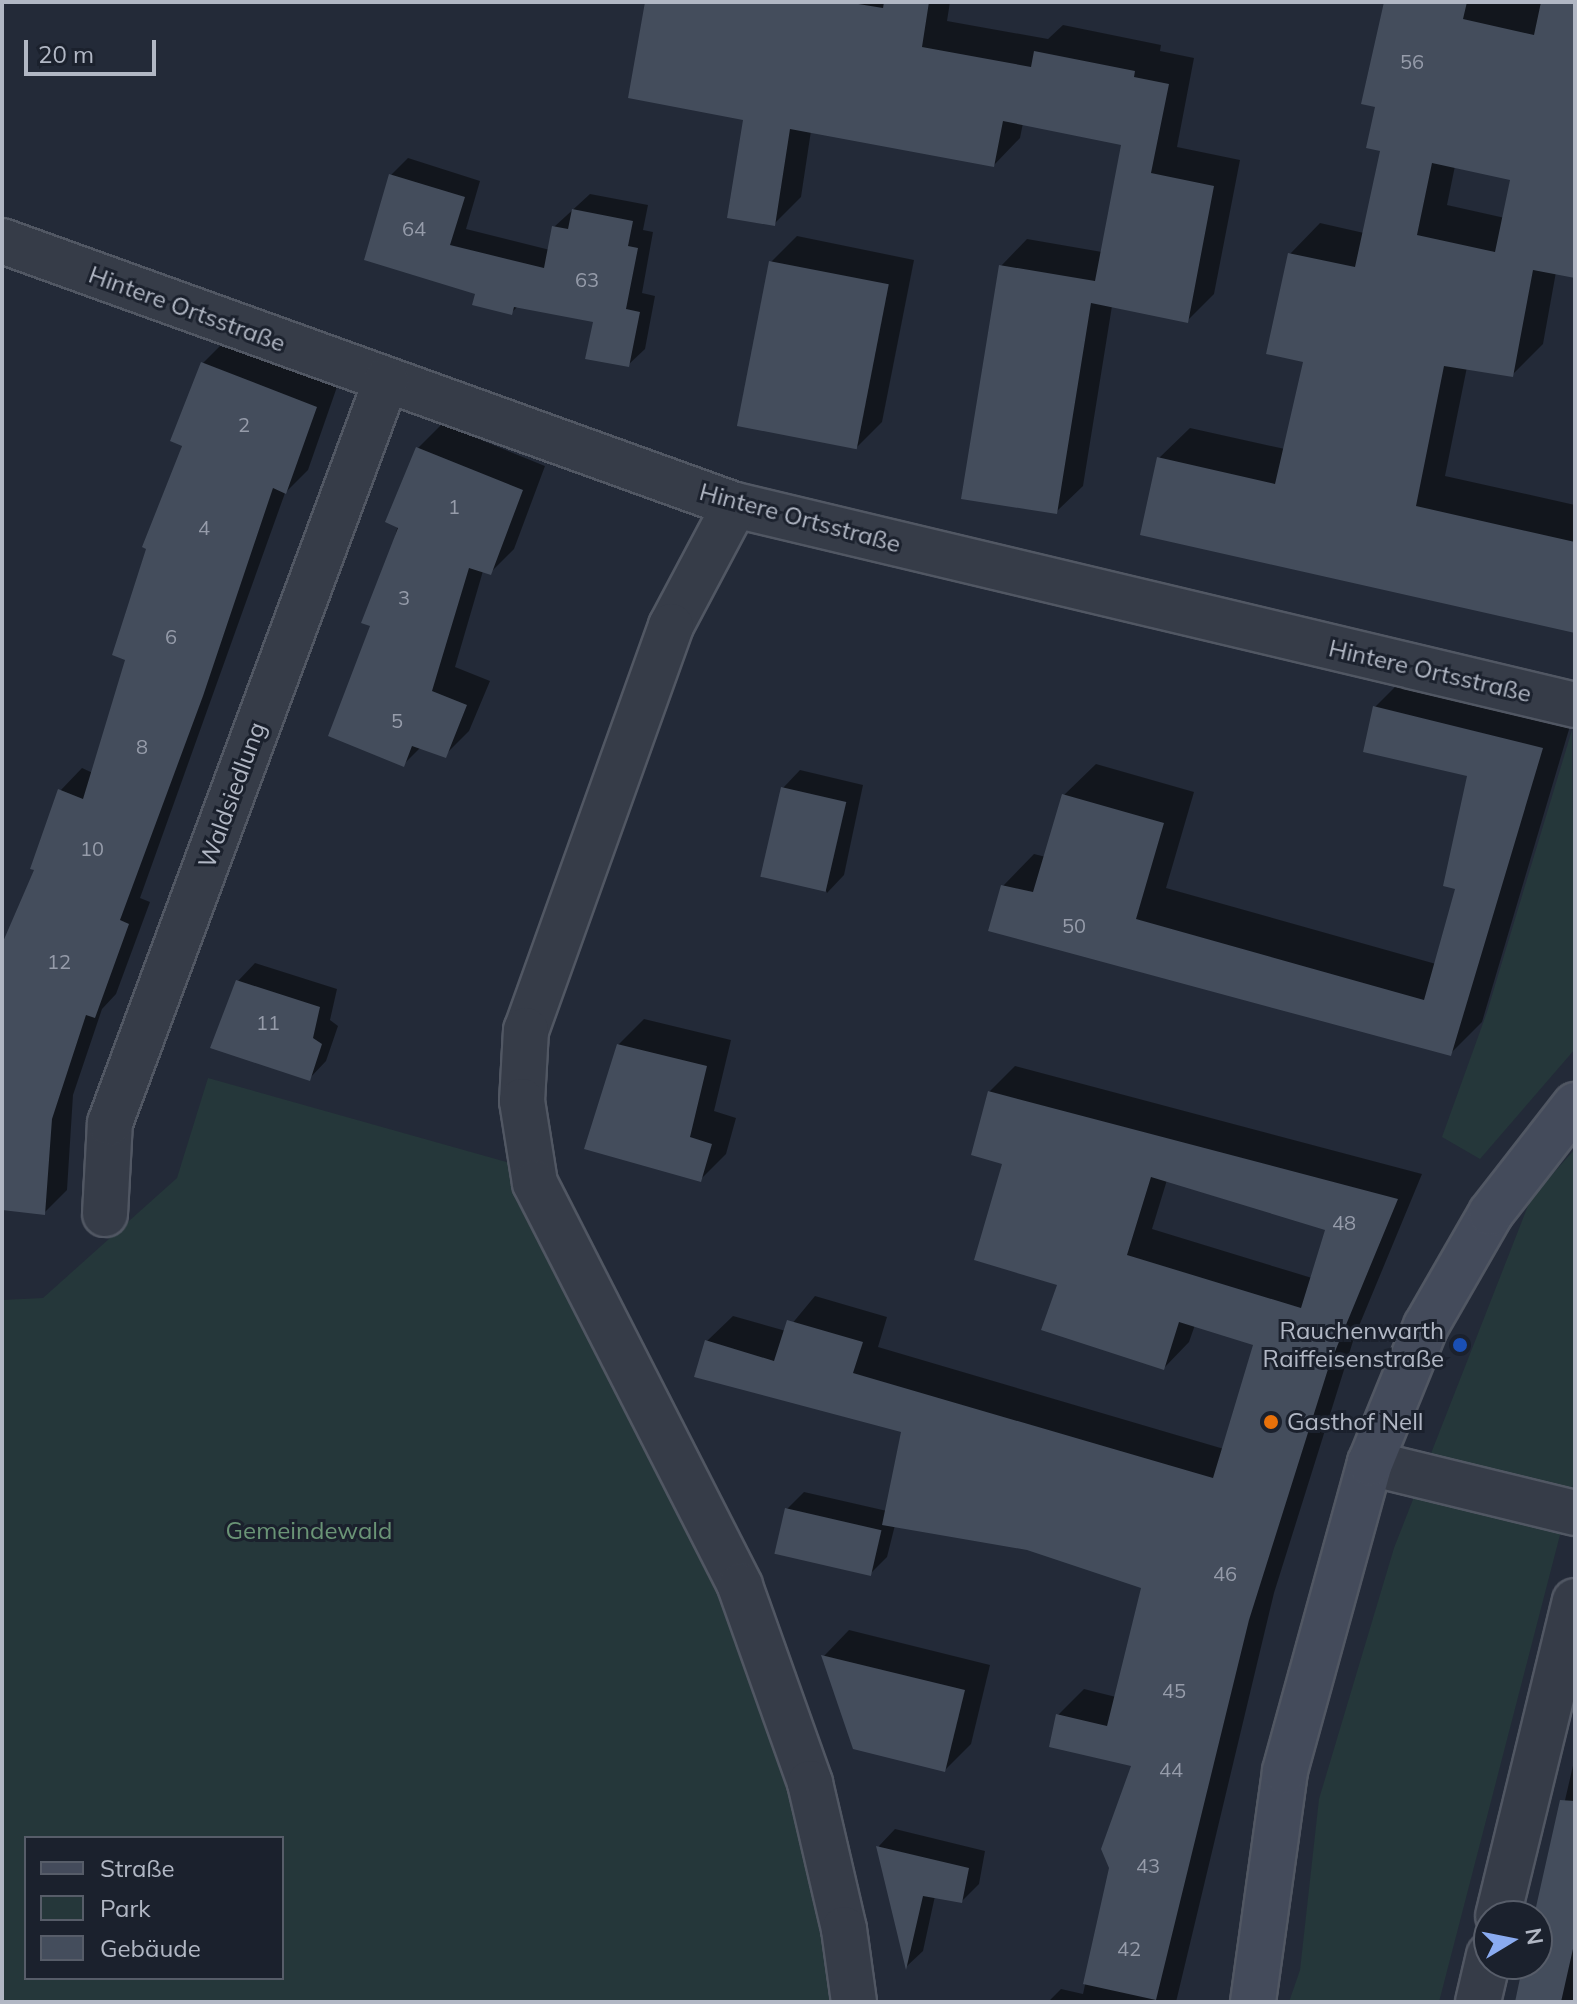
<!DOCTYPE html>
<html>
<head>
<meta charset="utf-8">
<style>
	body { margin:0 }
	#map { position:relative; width:1577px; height:2004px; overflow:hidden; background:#232a38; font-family:Mulish,sans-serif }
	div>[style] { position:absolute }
	.green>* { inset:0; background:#25373a }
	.shadow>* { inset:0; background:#0007 }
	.building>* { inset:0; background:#444d5c; transform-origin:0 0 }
	.roads { filter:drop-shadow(2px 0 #515763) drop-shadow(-2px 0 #515763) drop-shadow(0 2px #515763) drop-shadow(0 -2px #515763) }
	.minor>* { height:44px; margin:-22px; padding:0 22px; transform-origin:22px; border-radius:22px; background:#363c48 }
	.secondary>* { height:44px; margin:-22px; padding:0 22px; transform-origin:22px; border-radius:22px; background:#444b5b }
	.dots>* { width:22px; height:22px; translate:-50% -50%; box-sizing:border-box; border:4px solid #1b212d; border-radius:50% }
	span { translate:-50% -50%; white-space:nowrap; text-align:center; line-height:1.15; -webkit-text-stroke:6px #1b212d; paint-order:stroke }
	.number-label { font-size:20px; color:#969caa }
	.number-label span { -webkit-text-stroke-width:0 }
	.street-label { font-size:24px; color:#b1b7c4 }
	.poi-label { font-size:24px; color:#b1b7c4 }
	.right { translate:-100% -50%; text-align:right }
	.left { translate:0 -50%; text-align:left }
	.park-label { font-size:24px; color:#6a9476 }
	.frame { position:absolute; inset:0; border:4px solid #b1b7c4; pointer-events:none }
	.legend { position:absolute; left:24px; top:1836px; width:260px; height:144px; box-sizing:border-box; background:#1b212d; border:2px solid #575d69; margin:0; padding:10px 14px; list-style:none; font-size:24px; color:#b1b7c4 }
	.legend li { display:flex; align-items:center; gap:16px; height:40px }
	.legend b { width:40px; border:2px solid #575d69 }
	.north { position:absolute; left:1473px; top:1900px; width:80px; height:80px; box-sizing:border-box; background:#1b212d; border:2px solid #575d69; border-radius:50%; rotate:80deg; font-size:22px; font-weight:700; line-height:32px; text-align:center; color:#b1b7c4 }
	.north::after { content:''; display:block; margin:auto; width:28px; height:36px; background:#8aabf0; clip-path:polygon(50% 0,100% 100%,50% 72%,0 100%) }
	.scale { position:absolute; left:24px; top:40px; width:132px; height:36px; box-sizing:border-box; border:4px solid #b1b7c4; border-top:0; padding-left:10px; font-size:24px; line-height:28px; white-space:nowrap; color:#b1b7c4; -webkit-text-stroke:6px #1b212d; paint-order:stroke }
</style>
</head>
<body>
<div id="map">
	<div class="green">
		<div style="clip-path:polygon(1572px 730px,1575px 1049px,1480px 1159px,1442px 1137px,1487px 1012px)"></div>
		<div style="clip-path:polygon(evenodd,208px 1078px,510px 1163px,655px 1447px,768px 1702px,830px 1948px,837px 2002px,2px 2002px,2px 1300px,43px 1298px,177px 1178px,208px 1078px,26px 1838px,282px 1838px,282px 1978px,26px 1978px,26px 1838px)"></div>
		<div style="clip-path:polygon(1575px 1149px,1575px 1477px,1439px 2002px,1289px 2002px,1300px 1970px,1319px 1799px,1394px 1548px,1531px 1198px)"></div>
	</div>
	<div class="shadow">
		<div style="clip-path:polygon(647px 2px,950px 2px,947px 21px,1048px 39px,1063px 25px,1161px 45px,1160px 51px,1194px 58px,1177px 147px,1240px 160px,1214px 294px,1187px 321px,1112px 306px,1083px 486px,1056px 512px,1001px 266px,1027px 239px,1102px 252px,1123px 143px,1023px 123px,1020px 138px,994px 165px,811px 131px,801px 197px,774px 224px,745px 119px)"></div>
		<div style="clip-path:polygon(evenodd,1386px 2px,1575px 2px,1575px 276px,1556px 272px,1543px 344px,1512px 375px,1467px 367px,1445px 476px,1575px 505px,1575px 631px,1159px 458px,1190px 428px,1285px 449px,1305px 360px,1290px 254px,1320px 223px,1364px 233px,1383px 150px,1377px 106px,1386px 2px,1455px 166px,1513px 179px,1505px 218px,1447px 205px,1455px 166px)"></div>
		<div style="clip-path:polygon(408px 158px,480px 181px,466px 229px,550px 250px,554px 227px,590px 194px,648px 205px,643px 230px,653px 232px,642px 293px,655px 296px,645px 349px,628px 365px,595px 320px,518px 306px,511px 313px,477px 292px,391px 175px)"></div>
		<div style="clip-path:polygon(797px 236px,914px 260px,882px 422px,856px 448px,771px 262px)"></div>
		<div style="clip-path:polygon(225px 341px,338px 384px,308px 470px,285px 493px,140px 898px,150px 902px,116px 994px,102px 1009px,73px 1095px,67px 1190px,44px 1213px,2px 1208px,2px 949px,37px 869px,60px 791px,82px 768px,93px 773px,128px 659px,203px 363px)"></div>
		<div style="clip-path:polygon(442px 424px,545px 466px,514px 549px,490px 573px,483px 571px,455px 667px,490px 681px,469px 731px,445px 755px,421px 747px,404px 764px,372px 625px,418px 448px)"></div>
		<div style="clip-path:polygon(1406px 676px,1573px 716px,1482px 1022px,1451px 1053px,1003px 886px,1034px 854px,1046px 857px,1064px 795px,1096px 764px,1194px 792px,1166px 888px,1436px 964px,1457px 888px,1469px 775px,1375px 707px)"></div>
		<div style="clip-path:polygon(800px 770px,863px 785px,844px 875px,827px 893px,783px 788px)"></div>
		<div style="clip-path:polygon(255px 963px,337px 989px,330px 1020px,338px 1026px,326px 1061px,309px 1079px,238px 981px)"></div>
		<div style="clip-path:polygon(644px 1019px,731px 1040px,714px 1111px,736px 1118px,726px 1154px,700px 1180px,618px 1045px)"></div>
		<div style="clip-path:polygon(evenodd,1015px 1066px,1422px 1174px,1354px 1338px,1274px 1593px,1176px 2002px,1048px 2002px,1061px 1989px,1083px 1994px,1133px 1765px,1058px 1715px,1084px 1689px,1116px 1697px,1144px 1586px,1027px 1548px,895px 1525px,887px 1557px,870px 1574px,787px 1509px,804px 1492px,887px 1511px,903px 1430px,707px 1341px,733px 1316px,786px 1331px,815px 1296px,887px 1317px,878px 1347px,1224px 1449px,1256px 1344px,1195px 1325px,1189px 1342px,1164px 1368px,1059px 1284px,1005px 1163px,989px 1092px,1015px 1066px,1167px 1180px,1327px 1228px,1312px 1278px,1152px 1229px,1167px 1180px)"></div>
		<div style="clip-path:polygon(849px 1630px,990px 1665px,971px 1744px,945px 1770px,824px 1656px)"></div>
		<div style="clip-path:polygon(1575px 1757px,1575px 2002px,1518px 2002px,1527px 1964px,1537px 1964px,1537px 1921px)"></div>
		<div style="clip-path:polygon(895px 1829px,985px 1851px,979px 1884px,962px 1901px,935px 1896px,923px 1951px,907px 1966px,879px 1846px)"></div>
	</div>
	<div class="building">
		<div style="clip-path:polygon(645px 2px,846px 2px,883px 8px,884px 2px,929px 2px,922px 47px,1031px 67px,1034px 51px,1135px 71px,1134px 77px,1169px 84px,1151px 173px,1214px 186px,1188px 323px,1091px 303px,1057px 514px,961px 499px,999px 265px,1095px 281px,1121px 145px,1003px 121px,994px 167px,790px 129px,775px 226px,727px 218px,743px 120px,628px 98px)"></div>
		<div style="clip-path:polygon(evenodd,1384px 2px,1467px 2px,1463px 19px,1534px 35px,1541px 2px,1575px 2px,1575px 278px,1533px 270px,1513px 377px,1444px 366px,1416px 506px,1575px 542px,1575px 633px,1140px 535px,1157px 457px,1275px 484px,1303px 362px,1266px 354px,1288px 253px,1355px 267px,1380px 151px,1366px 148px,1375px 107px,1361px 104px,1384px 2px,1432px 163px,1510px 180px,1495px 252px,1417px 235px,1432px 163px)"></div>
		<div style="clip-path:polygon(389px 174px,465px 197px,450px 245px,544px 268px,552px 226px,568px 229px,572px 209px,633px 221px,628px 246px,638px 248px,626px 309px,640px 312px,629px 367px,585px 359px,593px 322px,514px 307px,512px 315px,472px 305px,475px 294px,364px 260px)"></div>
		<div style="left:769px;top:261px;width:122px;height:168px;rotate:11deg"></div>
		<div style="clip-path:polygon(201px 362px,317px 407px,286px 494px,273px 488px,203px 696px,120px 920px,129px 924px,95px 1018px,86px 1015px,52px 1119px,45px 1215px,2px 1210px,2px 944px,34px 870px,30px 869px,58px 789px,83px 799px,125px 660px,112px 655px,146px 549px,142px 547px,182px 446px,170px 441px)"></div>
		<div style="clip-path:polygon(416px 447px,523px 490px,491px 575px,469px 568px,432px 691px,467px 705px,446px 758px,412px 746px,404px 767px,328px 736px,370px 626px,361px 623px,398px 528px,385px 522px)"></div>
		<div style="clip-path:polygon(1373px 706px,1543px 748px,1451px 1056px,988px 931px,1001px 885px,1033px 892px,1062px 794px,1164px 823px,1136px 919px,1424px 1000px,1455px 889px,1443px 886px,1467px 776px,1363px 752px)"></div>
		<div style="left:781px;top:787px;width:67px;height:92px;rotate:13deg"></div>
		<div style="clip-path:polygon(236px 980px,320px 1007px,313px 1038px,322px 1044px,310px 1081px,210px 1048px)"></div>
		<div style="clip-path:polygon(617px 1044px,707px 1066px,690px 1137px,712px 1144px,701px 1182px,584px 1149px)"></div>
		<div style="clip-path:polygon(evenodd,988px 1091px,1398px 1199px,1329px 1366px,1249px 1620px,1156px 2000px,1083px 1984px,1109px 1868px,1101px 1849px,1131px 1766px,1049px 1747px,1056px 1714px,1107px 1726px,1141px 1588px,1027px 1550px,882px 1525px,901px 1432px,694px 1377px,705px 1340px,774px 1361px,787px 1320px,863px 1342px,853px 1373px,1213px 1478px,1253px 1345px,1179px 1322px,1164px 1370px,1041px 1330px,1057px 1285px,974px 1260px,1002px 1164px,971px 1155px,988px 1091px,1151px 1177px,1325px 1230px,1301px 1308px,1127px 1255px,1151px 1177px)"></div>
		<div style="left:785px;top:1508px;width:99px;height:47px;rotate:13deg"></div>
		<div style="clip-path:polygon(821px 1655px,965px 1690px,945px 1772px,853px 1749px)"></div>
		<div style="clip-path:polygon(1560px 1800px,1575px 1801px,1575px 1940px,1561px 2002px,1515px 2002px,1523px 1964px,1537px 1964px,1534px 1916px)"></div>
		<div style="clip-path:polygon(876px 1846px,969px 1868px,962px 1903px,923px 1896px,906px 1970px)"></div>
	</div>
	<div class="roads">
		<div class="minor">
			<div style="left:2px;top:241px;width:779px;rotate:19.81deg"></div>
			<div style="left:735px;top:505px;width:863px;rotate:13.39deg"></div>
			<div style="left:735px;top:505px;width:137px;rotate:117.9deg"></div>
			<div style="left:671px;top:626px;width:429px;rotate:109.7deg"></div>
			<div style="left:526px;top:1030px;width:71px;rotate:93.2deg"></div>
			<div style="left:522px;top:1101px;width:83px;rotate:81deg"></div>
			<div style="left:535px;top:1183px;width:452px;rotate:63deg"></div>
			<div style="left:740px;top:1586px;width:209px;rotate:70.4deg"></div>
			<div style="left:810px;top:1783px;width:150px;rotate:76.9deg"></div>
			<div style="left:844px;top:1929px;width:74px;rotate:82.2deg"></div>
			<div style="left:105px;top:1214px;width:91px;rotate:-86.9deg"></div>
			<div style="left:110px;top:1123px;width:792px;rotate:-69.6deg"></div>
			<div style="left:1370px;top:1463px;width:211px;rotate:13.7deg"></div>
			<div style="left:1498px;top:1916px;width:324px;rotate:-76.3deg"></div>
			<div style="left:1478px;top:2002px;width:48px;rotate:-76.8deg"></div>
		</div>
		<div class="secondary">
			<div style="left:1253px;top:2002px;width:233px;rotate:-82.1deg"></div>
			<div style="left:1285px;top:1771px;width:320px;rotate:-74.6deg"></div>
			<div style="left:1370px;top:1463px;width:148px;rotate:-67.8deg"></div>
			<div style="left:1426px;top:1326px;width:130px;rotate:-60.1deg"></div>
			<div style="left:1491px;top:1213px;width:137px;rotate:-52.1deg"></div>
		</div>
	</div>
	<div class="dots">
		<div style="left:1460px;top:1345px;background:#1a4fb4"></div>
		<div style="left:1271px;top:1422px;background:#e8710a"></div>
	</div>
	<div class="number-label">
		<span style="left:1412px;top:61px">56</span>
		<span style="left:414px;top:228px">64</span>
		<span style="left:587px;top:279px">63</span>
		<span style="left:244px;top:424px">2</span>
		<span style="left:454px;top:506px">1</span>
		<span style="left:204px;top:527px">4</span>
		<span style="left:404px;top:597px">3</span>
		<span style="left:171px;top:636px">6</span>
		<span style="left:397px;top:720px">5</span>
		<span style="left:142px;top:746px">8</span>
		<span style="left:92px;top:848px">10</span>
		<span style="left:1074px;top:925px">50</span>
		<span style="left:59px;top:961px">12</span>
		<span style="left:268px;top:1022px">11</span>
		<span style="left:1344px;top:1222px">48</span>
		<span style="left:1225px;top:1573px">46</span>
		<span style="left:1174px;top:1690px">45</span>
		<span style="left:1171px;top:1769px">44</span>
		<span style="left:1148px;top:1865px">43</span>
		<span style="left:1129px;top:1948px">42</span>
	</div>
	<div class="street-label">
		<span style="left:187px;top:309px;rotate:20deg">Hintere Ortsstraße</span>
		<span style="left:800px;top:518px;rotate:15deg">Hintere Ortsstraße</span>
		<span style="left:1430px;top:671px;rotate:13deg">Hintere Ortsstraße</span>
		<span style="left:232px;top:795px;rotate:-70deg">Waldsiedlung</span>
	</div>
	<div class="poi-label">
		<span class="right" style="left:1444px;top:1345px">Rauchenwarth<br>Raiffeisenstraße</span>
		<span class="left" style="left:1287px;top:1422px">Gasthof Nell</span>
	</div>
	<div class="park-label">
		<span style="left:309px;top:1531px">Gemeindewald</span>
	</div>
	<div class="frame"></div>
	<ul class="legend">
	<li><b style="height:10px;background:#444b5b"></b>Straße</li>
	<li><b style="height:22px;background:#25373a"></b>Park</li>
	<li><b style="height:22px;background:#444d5c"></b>Gebäude</li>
	</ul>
	<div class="north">N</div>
	<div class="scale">20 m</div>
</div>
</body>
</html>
